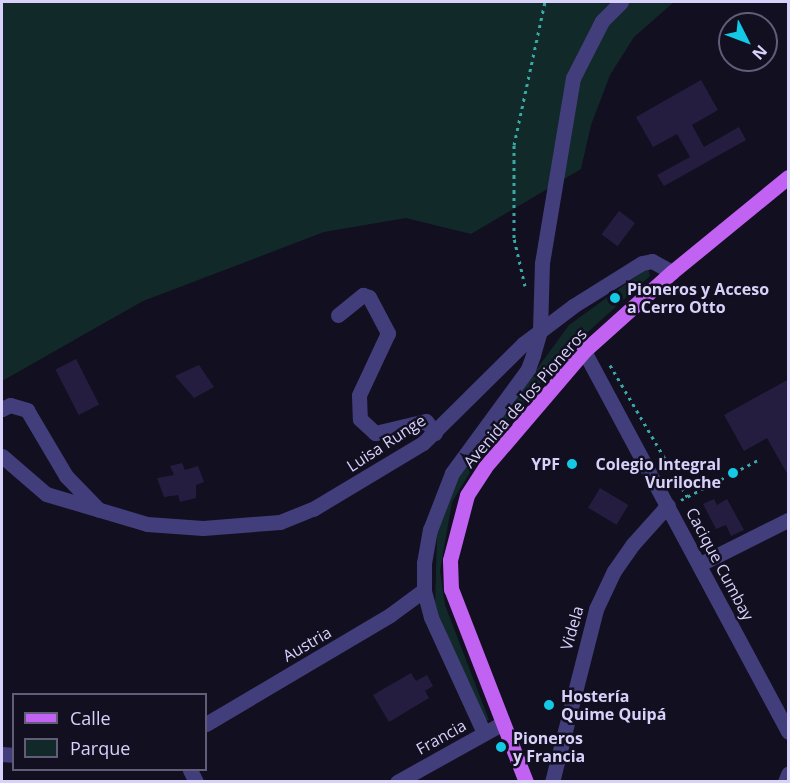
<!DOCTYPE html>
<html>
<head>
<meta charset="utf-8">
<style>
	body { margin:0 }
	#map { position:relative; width:790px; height:783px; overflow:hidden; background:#120f20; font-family:"Open Sans",sans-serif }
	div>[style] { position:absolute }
	.green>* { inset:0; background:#122929 }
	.building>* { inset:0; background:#251d3f; transform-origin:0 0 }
	.path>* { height:3px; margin-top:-1.5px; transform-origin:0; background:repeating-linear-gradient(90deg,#38a9a6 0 3px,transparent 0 7.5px) }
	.minor>* { height:15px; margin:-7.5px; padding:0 7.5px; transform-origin:7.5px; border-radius:7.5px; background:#423e7b }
	.primary>* { height:15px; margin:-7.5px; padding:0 7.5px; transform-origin:7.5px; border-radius:7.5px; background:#c162f2 }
	.dots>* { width:16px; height:16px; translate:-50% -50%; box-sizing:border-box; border:3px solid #120f20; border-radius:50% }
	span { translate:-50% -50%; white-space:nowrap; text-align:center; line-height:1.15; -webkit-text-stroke:5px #120f20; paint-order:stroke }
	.poi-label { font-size:16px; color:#d8d2fb; font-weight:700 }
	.left { translate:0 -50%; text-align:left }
	.right { translate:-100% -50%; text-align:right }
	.street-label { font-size:16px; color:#d8d2fb }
	.frame { position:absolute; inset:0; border:3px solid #d8d2fb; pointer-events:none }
	.legend { position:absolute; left:12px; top:693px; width:195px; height:78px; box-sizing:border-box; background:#120f20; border:2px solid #615d78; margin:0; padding:8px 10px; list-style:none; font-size:18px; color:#d8d2fb }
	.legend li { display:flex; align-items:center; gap:12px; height:30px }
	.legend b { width:30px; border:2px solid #615d78 }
	.north { position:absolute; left:718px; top:12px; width:60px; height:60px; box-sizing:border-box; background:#120f20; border:2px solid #615d78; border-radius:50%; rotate:132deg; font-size:16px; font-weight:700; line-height:24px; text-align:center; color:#d8d2fb }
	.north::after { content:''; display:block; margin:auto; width:21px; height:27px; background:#14c9e5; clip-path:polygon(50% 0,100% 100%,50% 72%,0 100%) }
</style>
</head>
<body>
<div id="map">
	<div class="green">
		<div style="clip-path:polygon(2px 2px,674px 2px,634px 37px,610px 75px,591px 125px,581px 169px,471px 234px,406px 218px,324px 232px,143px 301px,2px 381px)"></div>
		<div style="clip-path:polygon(648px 268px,650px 276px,570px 348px,478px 459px,452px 502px,440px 571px,445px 605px,489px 720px,483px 721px,435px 606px,437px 534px,451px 487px,569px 325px)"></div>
	</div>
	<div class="building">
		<div style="clip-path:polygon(701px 80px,718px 110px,692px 125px,704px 147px,739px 127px,746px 140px,664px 186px,657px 175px,690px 157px,677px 134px,653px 147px,636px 117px)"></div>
		<div style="left:619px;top:211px;width:20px;height:29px;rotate:37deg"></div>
		<div style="left:76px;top:359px;width:51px;height:23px;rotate:63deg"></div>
		<div style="clip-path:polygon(199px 365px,214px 387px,194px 398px,175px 376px)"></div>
		<div style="clip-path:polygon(789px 379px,789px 477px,767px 438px,744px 451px,724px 415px)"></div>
		<div style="clip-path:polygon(182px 463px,185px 470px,198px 466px,204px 482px,196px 485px,196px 498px,180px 502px,178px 495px,164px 497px,157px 478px,174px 475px,170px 466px)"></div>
		<div style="left:600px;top:488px;width:33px;height:23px;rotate:31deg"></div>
		<div style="clip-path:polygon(714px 499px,717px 505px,727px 499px,744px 530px,731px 536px,726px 525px,716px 529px,703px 504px)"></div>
		<div style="clip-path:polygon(411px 673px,416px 681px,427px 675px,433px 686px,425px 691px,429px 698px,389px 722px,373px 695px)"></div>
	</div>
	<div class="path">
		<div style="left:525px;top:286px;width:49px;rotate:-102.9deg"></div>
		<div style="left:514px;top:238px;width:93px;rotate:-90deg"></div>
		<div style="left:514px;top:145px;width:146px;rotate:-77.8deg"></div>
		<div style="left:610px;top:365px;width:154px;rotate:59.6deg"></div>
		<div style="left:681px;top:500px;width:89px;rotate:-27.4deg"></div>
	</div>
	<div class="minor">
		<div style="left:338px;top:315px;width:32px;rotate:-39deg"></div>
		<div style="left:363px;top:295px;width:6px;rotate:18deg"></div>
		<div style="left:369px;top:297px;width:41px;rotate:62.2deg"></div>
		<div style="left:388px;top:333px;width:68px;rotate:115.1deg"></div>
		<div style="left:359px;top:395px;width:24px;rotate:88deg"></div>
		<div style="left:360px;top:419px;width:21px;rotate:43deg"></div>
		<div style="left:375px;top:433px;width:52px;rotate:-13.2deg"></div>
		<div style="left:426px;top:421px;width:15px;rotate:53deg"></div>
		<div style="left:584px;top:351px;width:432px;rotate:61.8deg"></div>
		<div style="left:2px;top:409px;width:9px;rotate:-27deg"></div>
		<div style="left:10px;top:405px;width:18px;rotate:16deg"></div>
		<div style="left:27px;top:410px;width:77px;rotate:59.4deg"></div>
		<div style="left:66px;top:476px;width:47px;rotate:45.9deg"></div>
		<div style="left:2px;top:456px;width:58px;rotate:40.8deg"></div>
		<div style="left:46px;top:494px;width:105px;rotate:16.5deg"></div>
		<div style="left:147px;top:524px;width:56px;rotate:4.1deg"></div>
		<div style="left:203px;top:528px;width:77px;rotate:-4.5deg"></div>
		<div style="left:280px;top:522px;width:35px;rotate:-22deg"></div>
		<div style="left:313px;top:509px;width:128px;rotate:-31deg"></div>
		<div style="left:423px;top:443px;width:141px;rotate:-44.7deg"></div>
		<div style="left:523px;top:344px;width:63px;rotate:-37.2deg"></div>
		<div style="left:573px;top:306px;width:81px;rotate:-31.9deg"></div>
		<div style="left:642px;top:263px;width:10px;rotate:-11deg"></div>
		<div style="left:652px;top:261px;width:23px;rotate:29deg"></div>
		<div style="left:700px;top:564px;width:98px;rotate:-26.6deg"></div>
		<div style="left:206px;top:724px;width:214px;rotate:-30.6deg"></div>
		<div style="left:390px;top:615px;width:42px;rotate:-36.3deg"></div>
		<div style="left:484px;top:733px;width:128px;rotate:-114.6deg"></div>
		<div style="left:431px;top:617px;width:28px;rotate:-105deg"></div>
		<div style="left:424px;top:590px;width:27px;rotate:-90deg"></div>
		<div style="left:424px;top:563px;width:34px;rotate:-80deg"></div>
		<div style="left:430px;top:530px;width:61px;rotate:-68.9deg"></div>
		<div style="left:452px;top:473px;width:129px;rotate:-53.8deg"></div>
		<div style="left:528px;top:369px;width:15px;rotate:-70deg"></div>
		<div style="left:533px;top:355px;width:26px;rotate:-74deg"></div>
		<div style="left:540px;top:330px;width:67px;rotate:-88.3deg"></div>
		<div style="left:542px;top:263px;width:188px;rotate:-80.5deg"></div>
		<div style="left:573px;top:78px;width:64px;rotate:-63deg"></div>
		<div style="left:602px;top:21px;width:27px;rotate:-45deg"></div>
		<div style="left:2px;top:754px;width:12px;rotate:5deg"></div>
		<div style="left:190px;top:770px;width:13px;rotate:63deg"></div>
		<div style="left:397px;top:782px;width:119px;rotate:-29.1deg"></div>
		<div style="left:552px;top:782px;width:179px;rotate:-75.7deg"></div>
		<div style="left:596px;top:609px;width:42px;rotate:-64.7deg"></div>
		<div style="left:614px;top:571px;width:33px;rotate:-55deg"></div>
		<div style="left:633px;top:544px;width:52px;rotate:-48.1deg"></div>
		<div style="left:785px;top:782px;width:9px;rotate:-69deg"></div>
	</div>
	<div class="primary">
		<div style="left:526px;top:782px;width:207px;rotate:-111.2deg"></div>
		<div style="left:451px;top:589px;width:29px;rotate:-92deg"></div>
		<div style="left:450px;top:560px;width:67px;rotate:-75.3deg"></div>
		<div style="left:467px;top:495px;width:33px;rotate:-57deg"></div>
		<div style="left:485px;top:467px;width:153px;rotate:-49.5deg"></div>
		<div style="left:584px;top:351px;width:118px;rotate:-41.9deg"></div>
		<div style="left:672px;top:272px;width:150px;rotate:-39.3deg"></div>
	</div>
	<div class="dots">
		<div style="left:615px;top:298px;background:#14c9e5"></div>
		<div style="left:572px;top:464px;background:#14c9e5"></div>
		<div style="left:733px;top:473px;background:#14c9e5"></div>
		<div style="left:549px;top:705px;background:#14c9e5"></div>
		<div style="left:501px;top:747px;background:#14c9e5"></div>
	</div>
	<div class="poi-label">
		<span class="left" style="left:627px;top:298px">Pioneros y Acceso<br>a Cerro Otto</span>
		<span class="right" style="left:560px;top:464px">YPF</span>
		<span class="right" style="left:721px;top:473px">Colegio Integral<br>Vuriloche</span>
		<span class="left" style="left:561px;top:705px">Hostería<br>Quime Quipá</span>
		<span class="left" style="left:513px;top:747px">Pioneros<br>y Francia</span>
	</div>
	<div class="street-label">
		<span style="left:525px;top:398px;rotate:-49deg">Avenida de los Pioneros</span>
		<span style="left:386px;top:443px;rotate:-33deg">Luisa Runge</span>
		<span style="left:720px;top:564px;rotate:62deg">Cacique Cumbay</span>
		<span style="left:572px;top:628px;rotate:-74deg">Videla</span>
		<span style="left:307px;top:644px;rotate:-30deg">Austria</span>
		<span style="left:441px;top:737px;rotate:-29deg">Francia</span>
	</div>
	<div class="frame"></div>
	<ul class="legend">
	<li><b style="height:8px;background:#c162f2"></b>Calle</li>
	<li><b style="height:16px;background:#122929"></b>Parque</li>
	</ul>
	<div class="north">N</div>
</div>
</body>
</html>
